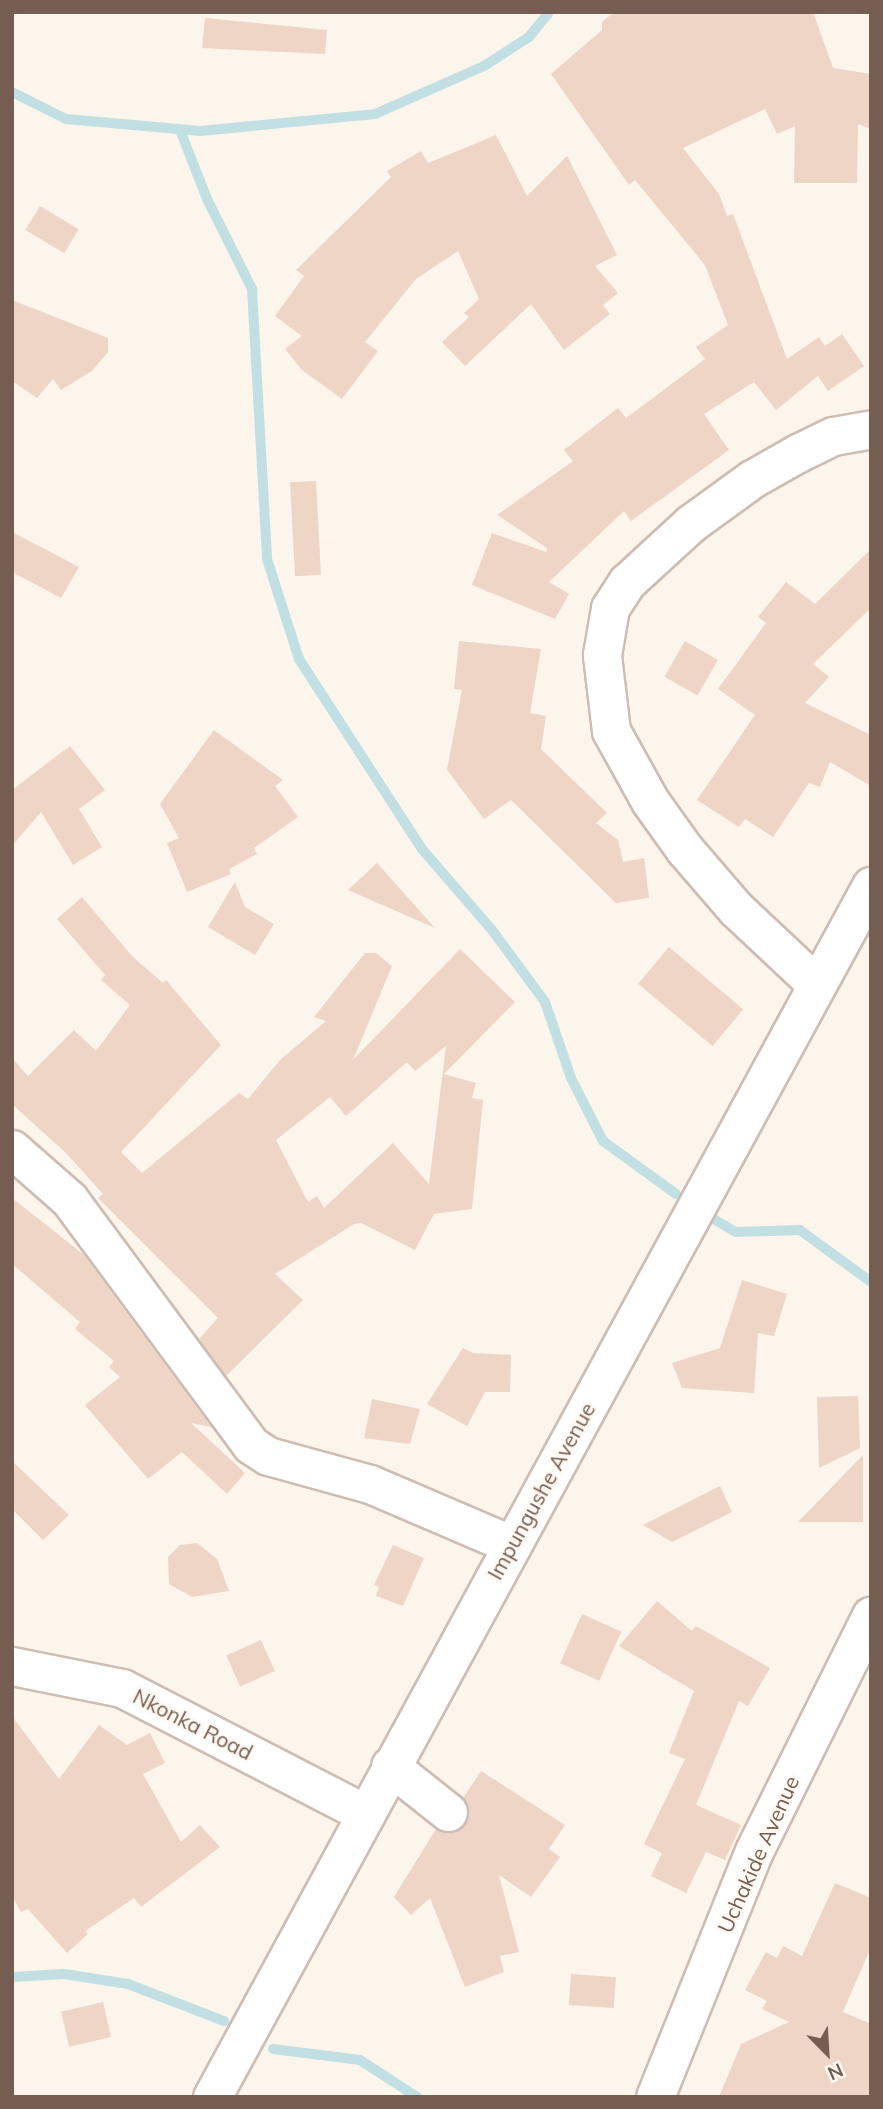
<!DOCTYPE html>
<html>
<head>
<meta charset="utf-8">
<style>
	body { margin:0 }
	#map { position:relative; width:883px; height:2109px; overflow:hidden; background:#fbf5ec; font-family:Mulish,sans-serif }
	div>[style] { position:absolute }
	.stream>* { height:10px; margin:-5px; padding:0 5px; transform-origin:5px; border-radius:5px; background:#c2e0e4 }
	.building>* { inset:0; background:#eed5c6; transform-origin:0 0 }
	.roads { filter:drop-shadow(2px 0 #cdbdb3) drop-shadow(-2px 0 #cdbdb3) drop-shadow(0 2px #cdbdb3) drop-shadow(0 -2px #cdbdb3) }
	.minor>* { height:37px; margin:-18.5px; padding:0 18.5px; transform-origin:18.5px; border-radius:18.5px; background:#fff }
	span { translate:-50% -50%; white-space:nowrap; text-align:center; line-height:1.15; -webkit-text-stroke:5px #fef9f3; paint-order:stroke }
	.street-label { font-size:21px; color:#755d51 }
	.frame { position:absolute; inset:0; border:14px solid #755d51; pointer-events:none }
	.north { position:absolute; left:792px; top:2018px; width:70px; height:70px; -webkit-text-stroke:5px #fef9f3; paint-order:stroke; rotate:156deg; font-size:19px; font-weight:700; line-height:28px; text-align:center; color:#755d51 }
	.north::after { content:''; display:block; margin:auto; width:24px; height:32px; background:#755d51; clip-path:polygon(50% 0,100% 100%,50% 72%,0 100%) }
</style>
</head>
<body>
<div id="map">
	<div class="stream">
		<div style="left:12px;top:92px;width:60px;rotate:26.6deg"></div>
		<div style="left:66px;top:119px;width:135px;rotate:5.1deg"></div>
		<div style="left:200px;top:131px;width:176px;rotate:-5.5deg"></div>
		<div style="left:375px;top:114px;width:119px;rotate:-23.8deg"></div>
		<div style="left:484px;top:66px;width:54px;rotate:-32.8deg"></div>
		<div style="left:529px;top:37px;width:32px;rotate:-51deg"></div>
		<div style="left:180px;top:130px;width:74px;rotate:68.6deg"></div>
		<div style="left:207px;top:199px;width:101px;rotate:63.4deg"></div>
		<div style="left:252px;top:289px;width:270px;rotate:86.8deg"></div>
		<div style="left:267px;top:559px;width:105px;rotate:72.3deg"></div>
		<div style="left:299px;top:659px;width:226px;rotate:57.1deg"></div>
		<div style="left:422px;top:849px;width:107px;rotate:49.2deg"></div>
		<div style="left:492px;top:930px;width:89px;rotate:53.6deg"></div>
		<div style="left:545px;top:1002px;width:80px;rotate:71.1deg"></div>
		<div style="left:571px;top:1078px;width:71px;rotate:63.1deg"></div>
		<div style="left:603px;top:1141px;width:90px;rotate:36deg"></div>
		<div style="left:715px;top:1220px;width:24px;rotate:30deg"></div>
		<div style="left:736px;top:1232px;width:64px;rotate:-1.8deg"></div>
		<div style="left:800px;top:1230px;width:88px;rotate:36.2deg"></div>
		<div style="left:12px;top:1977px;width:52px;rotate:-3.3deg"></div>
		<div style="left:64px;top:1974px;width:65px;rotate:8.9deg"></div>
		<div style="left:128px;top:1984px;width:103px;rotate:21.1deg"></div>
		<div style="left:273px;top:2049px;width:88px;rotate:7.2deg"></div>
		<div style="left:360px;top:2060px;width:68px;rotate:33deg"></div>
	</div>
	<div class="building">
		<div style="clip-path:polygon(614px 12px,813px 12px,833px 68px,871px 74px,871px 129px,858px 124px,857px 183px,794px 183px,795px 126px,777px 134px,765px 109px,683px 148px,719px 194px,727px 216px,733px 214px,787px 359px,819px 337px,825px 346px,842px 334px,864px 366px,828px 391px,818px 376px,776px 410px,754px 382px,704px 414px,729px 450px,631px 521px,624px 511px,549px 582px,569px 594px,555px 619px,472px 585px,492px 533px,546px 552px,547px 548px,497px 515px,573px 461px,564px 450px,618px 408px,626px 418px,705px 359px,696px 347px,728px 325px,705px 265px,635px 180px,629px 185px,551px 74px,602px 30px,602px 22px)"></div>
		<div style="clip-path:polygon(205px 18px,327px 30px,325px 54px,202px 48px)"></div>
		<div style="clip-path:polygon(496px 135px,527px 196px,567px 156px,617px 255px,595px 266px,618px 293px,603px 305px,610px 314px,564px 350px,531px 304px,465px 366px,442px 342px,469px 317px,464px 313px,479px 299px,458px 251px,416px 279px,365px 342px,378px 351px,342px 399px,302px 370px,285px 349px,302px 336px,275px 316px,304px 276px,296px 270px,391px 177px,387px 171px,421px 151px,428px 163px)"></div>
		<div style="left:40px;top:206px;width:45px;height:28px;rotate:31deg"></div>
		<div style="clip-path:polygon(12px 300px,108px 338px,108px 352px,92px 371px,61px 390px,53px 379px,37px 398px,12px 381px)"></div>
		<div style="left:316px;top:481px;width:94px;height:26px;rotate:87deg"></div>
		<div style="clip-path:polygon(12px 532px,79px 567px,61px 598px,12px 572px)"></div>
		<div style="clip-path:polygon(871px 549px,871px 608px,813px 664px,829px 677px,805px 703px,871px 735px,871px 786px,830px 762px,820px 787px,809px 783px,773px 837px,745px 819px,739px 827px,697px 800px,755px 715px,718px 689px,766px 623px,758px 617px,786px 582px,815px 604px)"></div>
		<div style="clip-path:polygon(459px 641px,541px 649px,530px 713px,546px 716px,541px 749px,607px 813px,596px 823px,618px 840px,623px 862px,644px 858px,649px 898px,616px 903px,511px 800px,484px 819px,447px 770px,462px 690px,454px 689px)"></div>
		<div style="left:685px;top:641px;width:38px;height:41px;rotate:30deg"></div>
		<div style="clip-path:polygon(214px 730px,283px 780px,275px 786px,298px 817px,254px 848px,257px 854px,229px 869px,231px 874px,187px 892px,167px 843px,179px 838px,160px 804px)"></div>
		<div style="clip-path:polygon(70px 746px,105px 790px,79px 809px,102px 847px,73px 865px,41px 812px,12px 846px,12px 790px)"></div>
		<div style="clip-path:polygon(377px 863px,435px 928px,348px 890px)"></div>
		<div style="clip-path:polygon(235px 882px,245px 907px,274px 924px,255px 955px,208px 927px)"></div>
		<div style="clip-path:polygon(evenodd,82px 897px,133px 957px,163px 983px,166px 980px,221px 1045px,121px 1152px,142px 1173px,239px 1093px,248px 1099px,280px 1060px,326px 1021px,314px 1017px,365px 953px,376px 953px,392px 966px,353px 1060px,460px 949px,515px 1002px,444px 1074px,476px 1083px,472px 1098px,483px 1100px,472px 1209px,434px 1214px,415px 1250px,361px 1223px,354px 1224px,275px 1274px,303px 1300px,226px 1376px,199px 1339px,218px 1318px,98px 1198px,103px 1194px,67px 1154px,12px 1104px,12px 1058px,28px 1076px,74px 1030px,96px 1051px,130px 1005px,101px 980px,105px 975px,57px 919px,82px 897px,446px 1046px,429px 1184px,393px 1143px,324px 1208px,317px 1196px,308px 1202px,276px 1140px,330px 1097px,346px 1116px,407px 1062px,415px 1071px,446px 1046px)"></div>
		<div style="left:669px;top:947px;width:97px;height:48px;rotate:40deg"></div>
		<div style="clip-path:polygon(12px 1198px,83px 1254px,211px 1427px,191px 1423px,245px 1473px,227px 1494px,182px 1452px,148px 1479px,85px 1405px,120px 1377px,109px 1367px,114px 1361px,75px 1329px,80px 1322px,12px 1264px)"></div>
		<div style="clip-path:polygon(742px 1280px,787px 1294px,774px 1336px,758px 1333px,754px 1393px,682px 1388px,672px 1363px,720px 1348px)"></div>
		<div style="clip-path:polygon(463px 1348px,473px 1353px,511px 1355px,510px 1392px,485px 1392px,467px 1426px,427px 1404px)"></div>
		<div style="clip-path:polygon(858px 1396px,860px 1448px,819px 1468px,817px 1397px)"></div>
		<div style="clip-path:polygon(372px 1399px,420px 1409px,410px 1444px,364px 1438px)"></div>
		<div style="clip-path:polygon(863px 1455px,863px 1522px,798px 1522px)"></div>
		<div style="clip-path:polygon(12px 1461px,69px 1515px,43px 1540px,12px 1509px)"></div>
		<div style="clip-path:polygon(720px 1486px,732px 1512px,672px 1542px,643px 1525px)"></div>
		<div style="clip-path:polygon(197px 1543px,217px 1559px,229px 1591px,192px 1597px,169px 1584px,168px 1557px,180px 1545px)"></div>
		<div style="clip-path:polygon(393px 1545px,424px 1558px,403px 1606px,376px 1596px,379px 1587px,374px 1585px)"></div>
		<div style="clip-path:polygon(657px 1601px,692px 1631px,696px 1626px,770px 1668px,748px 1706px,739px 1701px,696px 1805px,741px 1825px,725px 1860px,706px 1852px,686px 1893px,651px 1876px,662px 1853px,644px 1844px,685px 1759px,669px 1753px,694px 1691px,619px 1646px)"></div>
		<div style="left:582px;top:1614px;width:43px;height:54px;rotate:24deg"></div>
		<div style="left:261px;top:1640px;width:34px;height:38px;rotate:66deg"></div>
		<div style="clip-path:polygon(12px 1716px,59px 1779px,99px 1725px,127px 1745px,150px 1733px,165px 1763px,143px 1774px,181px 1842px,200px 1825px,220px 1847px,141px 1907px,134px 1898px,85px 1931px,88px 1934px,67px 1953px,28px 1909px,21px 1912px,12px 1896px)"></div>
		<div style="clip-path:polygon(481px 1771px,565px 1825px,549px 1849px,560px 1857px,531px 1897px,499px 1875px,519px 1952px,500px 1956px,504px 1972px,465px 1987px,430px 1898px,411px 1915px,394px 1897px,436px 1829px,455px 1832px,465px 1824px,469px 1814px,463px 1798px)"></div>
		<div style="clip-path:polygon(835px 1883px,871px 1898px,871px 1947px,843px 2012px,871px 2024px,871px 2097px,719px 2097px,741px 2044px,789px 2022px,762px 2009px,767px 2001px,745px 1990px,766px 1952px,777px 1958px,783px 1946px,802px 1956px)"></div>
		<div style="left:571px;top:1974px;width:45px;height:31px;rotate:4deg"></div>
		<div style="left:103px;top:2002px;width:36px;height:43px;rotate:77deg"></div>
	</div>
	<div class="roads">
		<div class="minor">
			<div style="left:816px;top:984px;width:110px;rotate:-136.8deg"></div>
			<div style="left:736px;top:909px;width:78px;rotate:-130.8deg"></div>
			<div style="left:685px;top:850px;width:60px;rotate:-125.5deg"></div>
			<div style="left:650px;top:801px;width:80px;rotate:-119.1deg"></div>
			<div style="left:611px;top:731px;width:77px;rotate:-96.8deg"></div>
			<div style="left:602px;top:655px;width:48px;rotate:-80.3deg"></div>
			<div style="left:610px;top:608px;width:31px;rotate:-57deg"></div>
			<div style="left:627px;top:582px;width:86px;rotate:-42.6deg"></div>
			<div style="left:690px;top:524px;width:77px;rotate:-36deg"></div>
			<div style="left:752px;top:479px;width:53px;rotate:-29.5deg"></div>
			<div style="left:798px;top:453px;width:39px;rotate:-26deg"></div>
			<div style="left:833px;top:436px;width:39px;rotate:-10deg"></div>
			<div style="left:12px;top:1149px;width:76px;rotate:41.3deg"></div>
			<div style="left:69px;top:1199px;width:306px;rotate:53.5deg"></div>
			<div style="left:251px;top:1445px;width:20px;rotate:33deg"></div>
			<div style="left:268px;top:1456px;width:106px;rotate:15.4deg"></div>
			<div style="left:370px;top:1484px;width:155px;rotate:23.2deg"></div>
			<div style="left:12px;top:1666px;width:112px;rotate:11.3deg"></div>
			<div style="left:122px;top:1688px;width:272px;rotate:27.3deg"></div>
			<div style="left:390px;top:1766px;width:74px;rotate:38.4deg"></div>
			<div style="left:212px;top:2097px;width:1379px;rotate:-61.45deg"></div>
			<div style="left:655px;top:2097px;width:265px;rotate:-68.1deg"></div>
			<div style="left:754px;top:1851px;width:263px;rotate:-63.6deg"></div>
		</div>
	</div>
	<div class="street-label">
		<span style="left:541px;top:1491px;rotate:-61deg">Impungushe Avenue</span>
		<span style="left:193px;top:1724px;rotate:27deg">Nkonka Road</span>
		<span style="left:758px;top:1854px;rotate:-66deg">Uchakide Avenue</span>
	</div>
	<div class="frame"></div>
	<div class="north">N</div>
</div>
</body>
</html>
